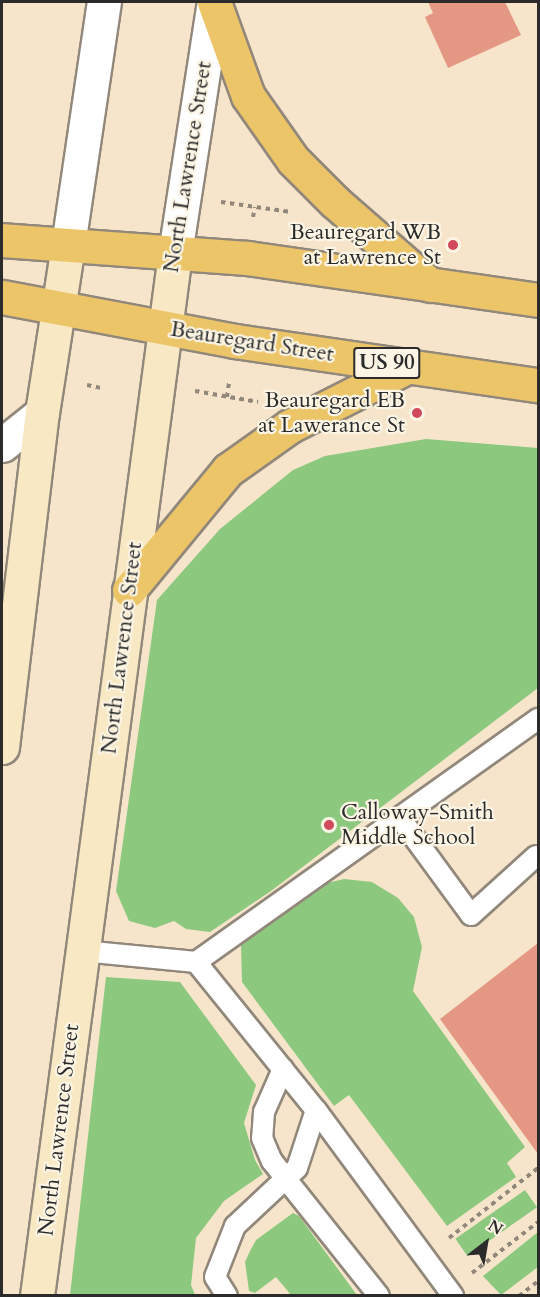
<!DOCTYPE html>
<html>
<head>
<meta charset="utf-8">
<style>
	body { margin:0 }
	#map { position:relative; width:540px; height:1297px; overflow:hidden; background:#f7e5cb; font-family:Cardo,serif }
	div>[style] { position:absolute }
	.green>* { inset:0; background:#8cc97f; transform-origin:0 0 }
	.building>* { inset:0; background:#e49883 }
	.path>* { height:4px; margin-top:-2px; transform-origin:0; background:repeating-linear-gradient(90deg,#91887b 0 4.5px,transparent 0 9px) }
	.roads { filter:drop-shadow(2px 0 #91887b) drop-shadow(-2px 0 #91887b) drop-shadow(0 2px #91887b) drop-shadow(0 -2px #91887b) }
	.lane>* { height:20px; margin:-10px; padding:0 10px; transform-origin:10px; border-radius:10px; background:#fff }
	.street>* { height:33px; margin:-16.5px; padding:0 16.5px; transform-origin:16.5px; border-radius:16.5px; background:#fff }
	.secondary>* { height:33px; margin:-16.5px; padding:0 16.5px; transform-origin:16.5px; border-radius:16.5px; background:#f8e8c3 }
	.primary>* { height:33px; margin:-16.5px; padding:0 16.5px; transform-origin:16.5px; border-radius:16.5px; background:#edc569 }
	.dots>* { width:16px; height:16px; translate:-50% -50%; box-sizing:border-box; border:3px solid #fcf5e5; border-radius:50% }
	span { translate:-50% -50%; white-space:nowrap; text-align:center; line-height:1.15; -webkit-text-stroke:4.5px #fcf5e5; paint-order:stroke }
	.shield-label span { padding:2px 4px; background:#fcf5e5; border:2px solid; border-radius:4px; -webkit-text-stroke-width:0 }
	.shield-label { font-size:21px; color:#2b2b2b; font-weight:700 }
	.street-label { font-size:22px; color:#2b2b2b }
	.poi-label { font-size:22px; color:#2b2b2b }
	.right { translate:-100% -50%; text-align:right }
	.left { translate:0 -50%; text-align:left }
	.frame { position:absolute; inset:0; border:3px solid #2b2b2b; pointer-events:none }
	.north { position:absolute; left:456px; top:1213px; width:60px; height:60px; -webkit-text-stroke:4px #fcf5e5; paint-order:stroke; rotate:31deg; font-size:16px; font-weight:700; line-height:24px; text-align:center; color:#2b2b2b }
	.north::after { content:''; display:block; margin:auto; width:21px; height:27px; background:#2b2b2b; clip-path:polygon(50% 0,100% 100%,50% 72%,0 100%) }
</style>
</head>
<body>
<div id="map">
	<div class="green">
		<div style="clip-path:polygon(426px 439px,538px 448px,538px 688px,271px 891px,210px 932px,186px 929px,174px 921px,155px 928px,129px 921px,116px 891px,157px 600px,220px 529px,293px 470px,325px 456px)"></div>
		<div style="clip-path:polygon(344px 879px,372px 882px,398px 898px,414px 917px,422px 947px,413px 991px,525px 1147px,507px 1163px,516px 1177px,447px 1226px,349px 1095px,334px 1106px,242px 982px,241px 945px,308px 895px,327px 883px)"></div>
		<div style="clip-path:polygon(106px 977px,180px 982px,256px 1085px,244px 1123px,255px 1160px,263px 1174px,224px 1201px,196px 1238px,191px 1285px,195px 1295px,70px 1295px)"></div>
		<div style="left:525px;top:1190px;width:21px;height:85px;rotate:55deg"></div>
		<div style="clip-path:polygon(293px 1213px,299px 1216px,357px 1295px,291px 1295px,276px 1277px,255px 1293px,249px 1291px,245px 1262px,250px 1251px,256px 1240px)"></div>
		<div style="clip-path:polygon(538px 1232px,538px 1267px,501px 1295px,483px 1276px)"></div>
	</div>
	<div class="building">
		<div style="clip-path:polygon(428px 2px,505px 2px,521px 35px,448px 68px,425px 17px,433px 13px)"></div>
		<div style="clip-path:polygon(538px 943px,538px 1154px,440px 1019px)"></div>
	</div>
	<div class="path">
		<div style="left:221px;top:202px;width:71px;rotate:8.1deg"></div>
		<div style="left:253px;top:217px;width:10px;rotate:-79deg"></div>
		<div style="left:87px;top:385px;width:14px;rotate:12deg"></div>
		<div style="left:195px;top:391px;width:64px;rotate:9.9deg"></div>
		<div style="left:227px;top:397px;width:15px;rotate:-82deg"></div>
		<div style="left:449px;top:1238px;width:113px;rotate:-38.2deg"></div>
		<div style="left:472px;top:1273px;width:83px;rotate:-37.7deg"></div>
		<div style="left:519px;top:1296px;width:24px;rotate:-38deg"></div>
	</div>
	<div class="roads">
		<div class="lane">
			<div style="left:400px;top:818px;width:120px;rotate:53.8deg"></div>
			<div style="left:471px;top:915px;width:88px;rotate:-42.2deg"></div>
			<div style="left:82px;top:951px;width:115px;rotate:5.5deg"></div>
			<div style="left:196px;top:962px;width:191px;rotate:51deg"></div>
			<div style="left:316px;top:1110px;width:231px;rotate:53.6deg"></div>
			<div style="left:196px;top:962px;width:420px;rotate:-35.4deg"></div>
			<div style="left:283px;top:1069px;width:47px;rotate:113.8deg"></div>
			<div style="left:264px;top:1112px;width:26px;rotate:94deg"></div>
			<div style="left:262px;top:1138px;width:25px;rotate:67deg"></div>
			<div style="left:272px;top:1161px;width:23px;rotate:52deg"></div>
			<div style="left:286px;top:1179px;width:149px;rotate:51.5deg"></div>
			<div style="left:227px;top:1296px;width:22px;rotate:-122deg"></div>
			<div style="left:215px;top:1277px;width:55px;rotate:-68.6deg"></div>
			<div style="left:235px;top:1226px;width:85px;rotate:-43.1deg"></div>
			<div style="left:297px;top:1168px;width:61px;rotate:-71.9deg"></div>
		</div>
		<div class="street">
			<div style="left:68px;top:245px;width:246px;rotate:-81.6deg"></div>
			<div style="left:175px;top:253px;width:254px;rotate:-81.2deg"></div>
			<div style="left:2px;top:445px;width:51px;rotate:-38.7deg"></div>
		</div>
		<div class="secondary">
			<div style="left:2px;top:747px;width:336px;rotate:-83.2deg"></div>
			<div style="left:42px;top:413px;width:170px;rotate:-81.2deg"></div>
			<div style="left:37px;top:1296px;width:1052px;rotate:-82.46deg"></div>
		</div>
		<div class="primary">
			<div style="left:214px;top:2px;width:100px;rotate:70.1deg"></div>
			<div style="left:248px;top:96px;width:78px;rotate:54.9deg"></div>
			<div style="left:293px;top:160px;width:59px;rotate:45deg"></div>
			<div style="left:335px;top:202px;width:126px;rotate:41.1deg"></div>
			<div style="left:2px;top:240px;width:246px;rotate:4.2deg"></div>
			<div style="left:247px;top:258px;width:294px;rotate:8.2deg"></div>
			<div style="left:2px;top:297px;width:237px;rotate:10.7deg"></div>
			<div style="left:235px;top:341px;width:306px;rotate:8.3deg"></div>
			<div style="left:129px;top:590px;width:156px;rotate:-50.5deg"></div>
			<div style="left:228px;top:470px;width:76px;rotate:-35.4deg"></div>
			<div style="left:290px;top:426px;width:133px;rotate:-26.8deg"></div>
		</div>
	</div>
	<div class="dots">
		<div style="left:453px;top:245px;background:#d1495b"></div>
		<div style="left:417px;top:413px;background:#d1495b"></div>
		<div style="left:329px;top:825px;background:#d1495b"></div>
	</div>
	<div class="shield-label">
		<span style="left:387px;top:363px">US 90</span>
	</div>
	<div class="street-label">
		<span style="left:188px;top:167px;rotate:-81deg">North Lawrence Street</span>
		<span style="left:252px;top:342px;rotate:9deg">Beauregard Street</span>
		<span style="left:122px;top:648px;rotate:-83deg">North Lawrence Street</span>
		<span style="left:59px;top:1130px;rotate:-83deg">North Lawrence Street</span>
	</div>
	<div class="poi-label">
		<span class="right" style="left:441px;top:245px">Beauregard WB<br>at Lawrence St</span>
		<span class="right" style="left:405px;top:413px">Beauregard EB<br>at Lawerance St</span>
		<span class="left" style="left:341px;top:825px">Calloway-Smith<br>Middle School</span>
	</div>
	<div class="frame"></div>
	<div class="north">N</div>
</div>
</body>
</html>
